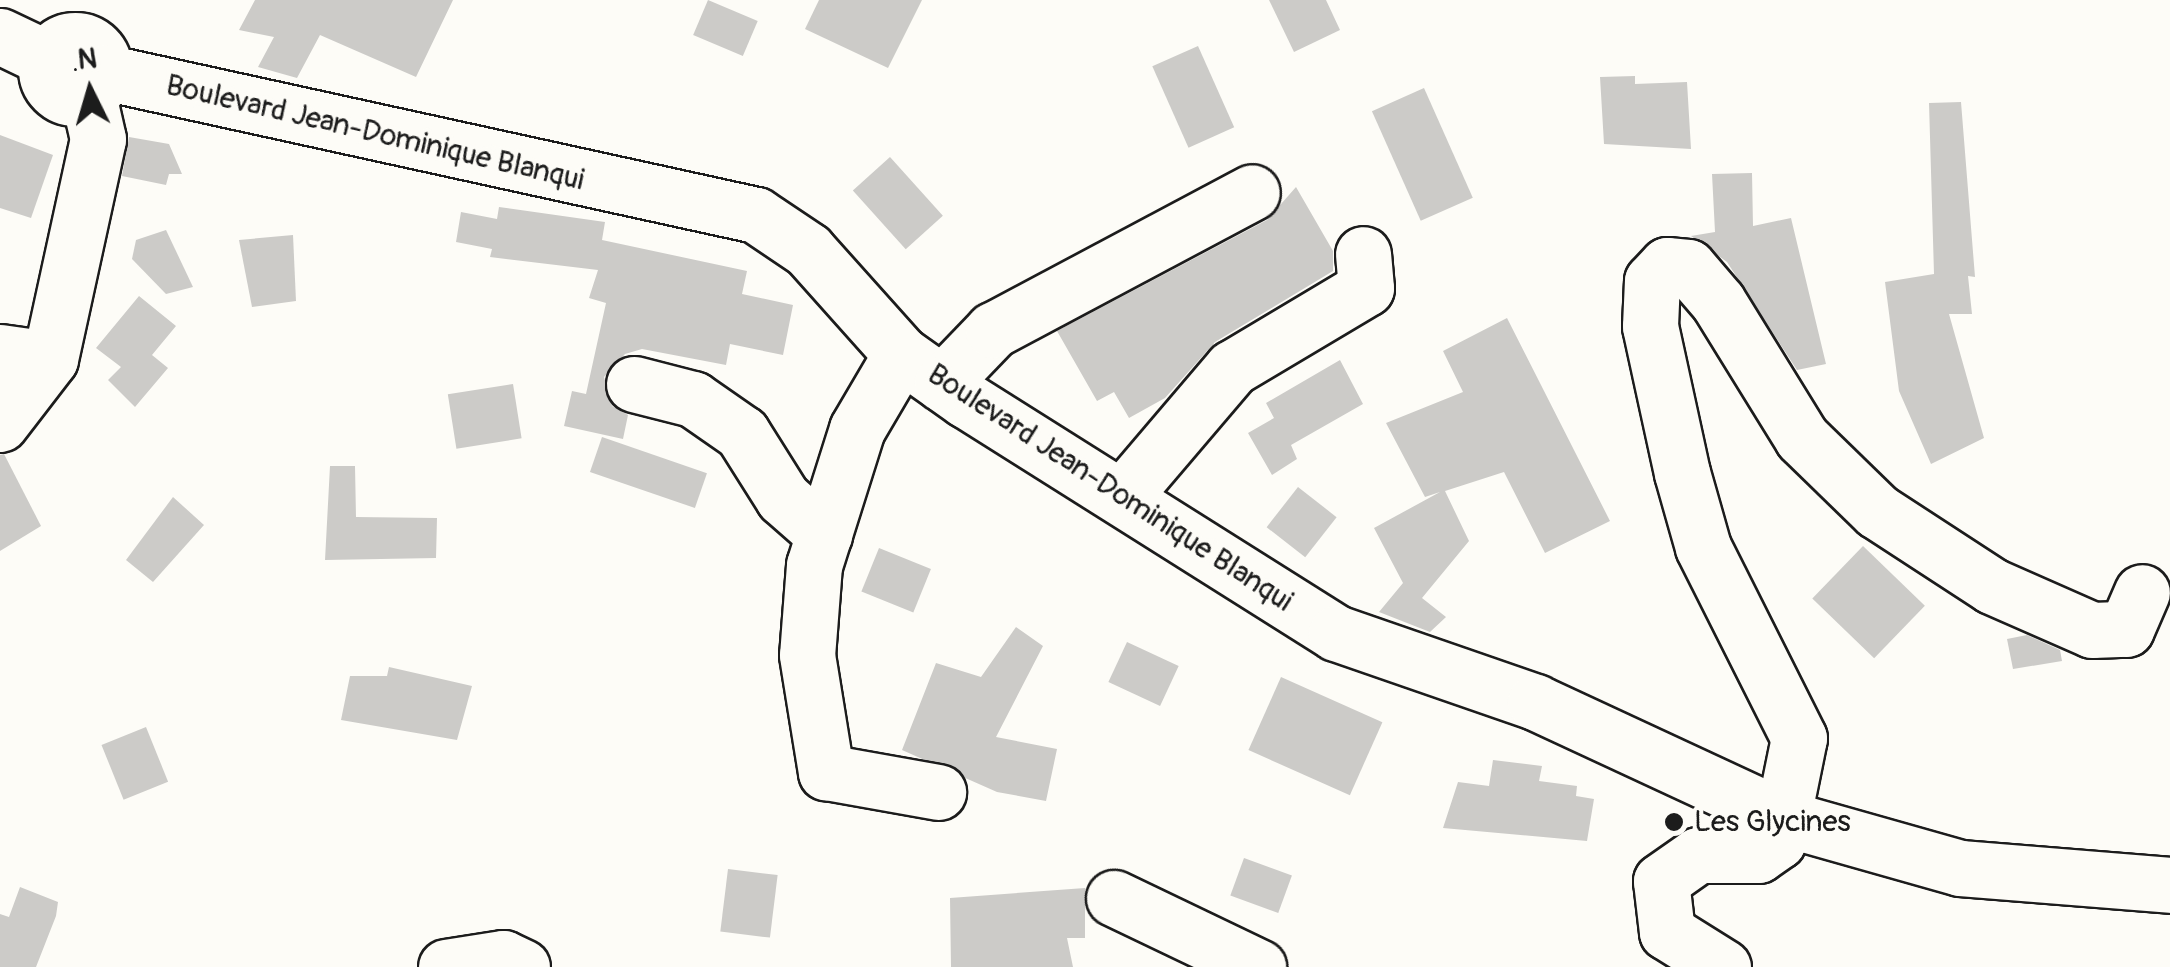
<!DOCTYPE html>
<html>
<head>
<meta charset="utf-8">
<style>
	body { margin:0 }
	#map { position:relative; width:2170px; height:967px; overflow:hidden; background:#fdfcf7; font-family:Pangolin,sans-serif }
	div>[style] { position:absolute }
	.building>* { inset:0; background:#cccbc8; transform-origin:0 0 }
	.roads { filter:drop-shadow(2px 0 #1c1c1c) drop-shadow(-2px 0 #1c1c1c) drop-shadow(0 2px #1c1c1c) drop-shadow(0 -2px #1c1c1c) }
	.minor>* { height:55px; margin:-27.5px; padding:0 27.5px; transform-origin:27.5px; border-radius:27.5px; background:#fdfcf7 }
	.minor>.ring { margin:-27.5px; padding:0; box-sizing:content-box; background:none; border:55px solid #fdfcf7; border-radius:50% }
	.dots>* { width:28px; height:28px; translate:-50% -50%; box-sizing:border-box; border:5px solid #fdfcf7; border-radius:50% }
	span { translate:-50% -50%; white-space:nowrap; text-align:center; line-height:1.15; -webkit-text-stroke:8px #fdfcf7; paint-order:stroke }
	.street-label { font-size:30px; color:#1c1c1c }
	.poi-label { font-size:30px; color:#1c1c1c }
	.left { translate:0 -50%; text-align:left }
	.north { position:absolute; left:40px; top:40px; width:100px; height:100px; -webkit-text-stroke:8px #fdfcf7; paint-order:stroke; rotate:355deg; font-size:28px; font-weight:700; line-height:40px; text-align:center; color:#1c1c1c }
	.north::after { content:''; display:block; margin:auto; width:35px; height:45px; background:#1c1c1c; clip-path:polygon(50% 0,100% 100%,50% 72%,0 100%) }
</style>
</head>
<body>
<div id="map">
	<div class="building">
		<div style="clip-path:polygon(255px 0,453px 0,416px 77px,320px 35px,297px 78px,258px 67px,274px 37px,239px 30px)"></div>
		<div style="left:708px;top:0;width:54px;height:38px;rotate:23deg"></div>
		<div style="clip-path:polygon(819px 0,922px 0,888px 68px,805px 29px)"></div>
		<div style="clip-path:polygon(1269px 0,1326px 0,1340px 30px,1294px 52px)"></div>
		<div style="left:1198px;top:46px;width:89px;height:50px;rotate:66deg"></div>
		<div style="clip-path:polygon(1635px 76px,1635px 84px,1687px 82px,1691px 149px,1604px 144px,1600px 77px)"></div>
		<div style="left:1424px;top:88px;width:120px;height:57px;rotate:66deg"></div>
		<div style="clip-path:polygon(1961px 102px,1975px 277px,1968px 276px,1972px 314px,1949px 314px,1984px 438px,1931px 464px,1899px 391px,1885px 282px,1934px 274px,1929px 103px)"></div>
		<div style="clip-path:polygon(0 135px,53px 155px,31px 218px,0 208px)"></div>
		<div style="clip-path:polygon(129px 137px,169px 144px,182px 174px,169px 174px,166px 185px,122px 176px)"></div>
		<div style="left:890px;top:157px;width:79px;height:50px;rotate:48deg"></div>
		<div style="clip-path:polygon(1752px 173px,1753px 226px,1791px 218px,1826px 364px,1797px 370px,1727px 262px,1691px 236px,1715px 232px,1712px 174px)"></div>
		<div style="clip-path:polygon(1296px 187px,1333px 251px,1333px 271px,1215px 342px,1165px 398px,1129px 418px,1114px 392px,1097px 401px,1057px 331px,1267px 220px)"></div>
		<div style="clip-path:polygon(499px 207px,605px 222px,602px 240px,747px 271px,742px 294px,793px 305px,783px 355px,730px 344px,726px 365px,642px 349px,625px 354px,604px 377px,612px 406px,628px 415px,623px 439px,564px 426px,572px 391px,586px 394px,606px 303px,589px 298px,598px 270px,490px 257px,492px 249px,456px 242px,461px 212px,497px 219px)"></div>
		<div style="clip-path:polygon(166px 230px,193px 287px,166px 294px,132px 259px,136px 240px)"></div>
		<div style="clip-path:polygon(293px 235px,296px 301px,252px 307px,239px 240px)"></div>
		<div style="clip-path:polygon(139px 296px,176px 326px,152px 355px,168px 368px,135px 407px,108px 380px,121px 367px,96px 348px)"></div>
		<div style="clip-path:polygon(1507px 318px,1610px 521px,1545px 553px,1504px 472px,1445px 491px,1469px 541px,1422px 598px,1446px 617px,1430px 632px,1379px 612px,1403px 583px,1374px 528px,1440px 492px,1425px 497px,1386px 423px,1463px 392px,1443px 351px)"></div>
		<div style="clip-path:polygon(1340px 360px,1363px 404px,1291px 445px,1297px 459px,1272px 475px,1248px 433px,1274px 418px,1266px 403px)"></div>
		<div style="left:513px;top:384px;width:55px;height:66px;rotate:81deg"></div>
		<div style="left:602px;top:437px;width:111px;height:37px;rotate:19deg"></div>
		<div style="clip-path:polygon(4px 454px,41px 526px,0 551px,0 455px)"></div>
		<div style="clip-path:polygon(330px 466px,355px 466px,356px 517px,437px 518px,436px 558px,325px 560px)"></div>
		<div style="left:1298px;top:487px;width:49px;height:51px;rotate:38deg"></div>
		<div style="clip-path:polygon(173px 497px,204px 525px,153px 582px,126px 560px)"></div>
		<div style="left:1863px;top:546px;width:86px;height:73px;rotate:44deg"></div>
		<div style="left:879px;top:548px;width:56px;height:47px;rotate:22deg"></div>
		<div style="clip-path:polygon(1016px 627px,1043px 646px,996px 737px,1057px 749px,1046px 801px,997px 792px,902px 750px,936px 663px,981px 677px)"></div>
		<div style="clip-path:polygon(2027px 635px,2060px 650px,2062px 661px,2013px 669px,2007px 639px)"></div>
		<div style="left:1127px;top:642px;width:57px;height:44px;rotate:25deg"></div>
		<div style="clip-path:polygon(389px 667px,472px 686px,457px 740px,341px 720px,350px 676px,387px 676px)"></div>
		<div style="left:1281px;top:677px;width:111px;height:80px;rotate:24deg"></div>
		<div style="left:146px;top:727px;width:59px;height:48px;rotate:68deg"></div>
		<div style="clip-path:polygon(1493px 760px,1542px 766px,1539px 781px,1577px 786px,1576px 796px,1594px 799px,1587px 841px,1443px 828px,1458px 782px,1489px 786px)"></div>
		<div style="left:1244px;top:858px;width:51px;height:40px;rotate:20deg"></div>
		<div style="left:728px;top:869px;width:50px;height:63px;rotate:7deg"></div>
		<div style="clip-path:polygon(20px 887px,58px 902px,56px 916px,36px 967px,0 967px,0 914px,9px 917px)"></div>
		<div style="clip-path:polygon(1085px 888px,1085px 938px,1067px 938px,1073px 967px,951px 967px,950px 898px)"></div>
	</div>
	<div class="roads">
		<div class="minor">
			<div style="left:0;top:36px;width:53px;rotate:25.6deg"></div>
			<div class="ring" style="left:46px;top:40px;width:3px;height:3px"></div>
			<div style="left:104px;top:72px;width:667px;rotate:12.37deg"></div>
			<div style="left:756px;top:215px;width:63px;rotate:33.9deg"></div>
			<div style="left:808px;top:250px;width:140px;rotate:48.2deg"></div>
			<div style="left:901px;top:354px;width:80px;rotate:35.3deg"></div>
			<div style="left:966px;top:400px;width:437px;rotate:32.2deg"></div>
			<div style="left:1336px;top:633px;width:211px;rotate:19.1deg"></div>
			<div style="left:1535px;top:702px;width:278px;rotate:24.9deg"></div>
			<div style="left:1787px;top:819px;width:180px;rotate:15.8deg"></div>
			<div style="left:1960px;top:868px;width:211px;rotate:4.6deg"></div>
			<div style="left:0;top:352px;width:50px;rotate:8deg"></div>
			<div style="left:901px;top:354px;width:87px;rotate:120.4deg"></div>
			<div style="left:857px;top:429px;width:143px;rotate:107.5deg"></div>
			<div style="left:814px;top:565px;width:90px;rotate:94.4deg"></div>
			<div style="left:807px;top:655px;width:119px;rotate:80.8deg"></div>
			<div style="left:826px;top:772px;width:114px;rotate:10.1deg"></div>
			<div style="left:942px;top:383px;width:74px;rotate:-46.1deg"></div>
			<div style="left:993px;top:330px;width:293px;rotate:-28deg"></div>
			<div style="left:634px;top:384px;width:61px;rotate:14.3deg"></div>
			<div style="left:693px;top:399px;width:60px;rotate:34.8deg"></div>
			<div style="left:742px;top:433px;width:77px;rotate:57.8deg"></div>
			<div style="left:783px;top:498px;width:55px;rotate:41.3deg"></div>
			<div style="left:0;top:424px;width:82px;rotate:-52.4deg"></div>
			<div style="left:50px;top:359px;width:225px;rotate:-77.7deg"></div>
			<div style="left:98px;top:139px;width:45px;rotate:-102.8deg"></div>
			<div style="left:1123px;top:496px;width:168px;rotate:-49.6deg"></div>
			<div style="left:1232px;top:368px;width:156px;rotate:-30.8deg"></div>
			<div style="left:1366px;top:288px;width:34px;rotate:-95deg"></div>
			<div style="left:1114px;top:898px;width:160px;rotate:25.6deg"></div>
			<div style="left:446px;top:967px;width:58px;rotate:-9deg"></div>
			<div style="left:503px;top:958px;width:21px;rotate:25deg"></div>
			<div style="left:1723px;top:967px;width:66px;rotate:-148deg"></div>
			<div style="left:1667px;top:932px;width:51px;rotate:-96.7deg"></div>
			<div style="left:1661px;top:881px;width:45px;rotate:-35.1deg"></div>
			<div style="left:1698px;top:855px;width:60px"></div>
			<div style="left:1758px;top:855px;width:24px;rotate:-35deg"></div>
			<div style="left:1778px;top:841px;width:105px;rotate:-78.5deg"></div>
			<div style="left:1799px;top:738px;width:214px;rotate:-116.7deg"></div>
			<div style="left:1703px;top:547px;width:77px;rotate:-105.8deg"></div>
			<div style="left:1682px;top:473px;width:150px;rotate:-102.3deg"></div>
			<div style="left:1650px;top:326px;width:45px;rotate:-87.5deg"></div>
			<div style="left:1652px;top:281px;width:22px;rotate:-47deg"></div>
			<div style="left:1667px;top:265px;width:21px;rotate:5deg"></div>
			<div style="left:1688px;top:267px;width:46px;rotate:49.4deg"></div>
			<div style="left:1718px;top:302px;width:160px;rotate:58.3deg"></div>
			<div style="left:1802px;top:438px;width:105px;rotate:44.2deg"></div>
			<div style="left:1877px;top:511px;width:137px;rotate:33.1deg"></div>
			<div style="left:1992px;top:586px;width:109px;rotate:23.7deg"></div>
			<div style="left:2092px;top:630px;width:34px;rotate:-2deg"></div>
			<div style="left:2126px;top:629px;width:40px;rotate:-66.6deg"></div>
		</div>
	</div>
	<div class="dots">
		<div style="left:1674px;top:822px;background:#1c1c1c"></div>
	</div>
	<div class="street-label">
		<span style="left:375px;top:133px;rotate:13deg">Boulevard Jean-Dominique Blanqui</span>
		<span style="left:1110px;top:488px;rotate:33deg">Boulevard Jean-Dominique Blanqui</span>
	</div>
	<div class="poi-label">
		<span class="left" style="left:1694px;top:822px">Les Glycines</span>
	</div>
	<div class="north">N</div>
</div>
</body>
</html>
